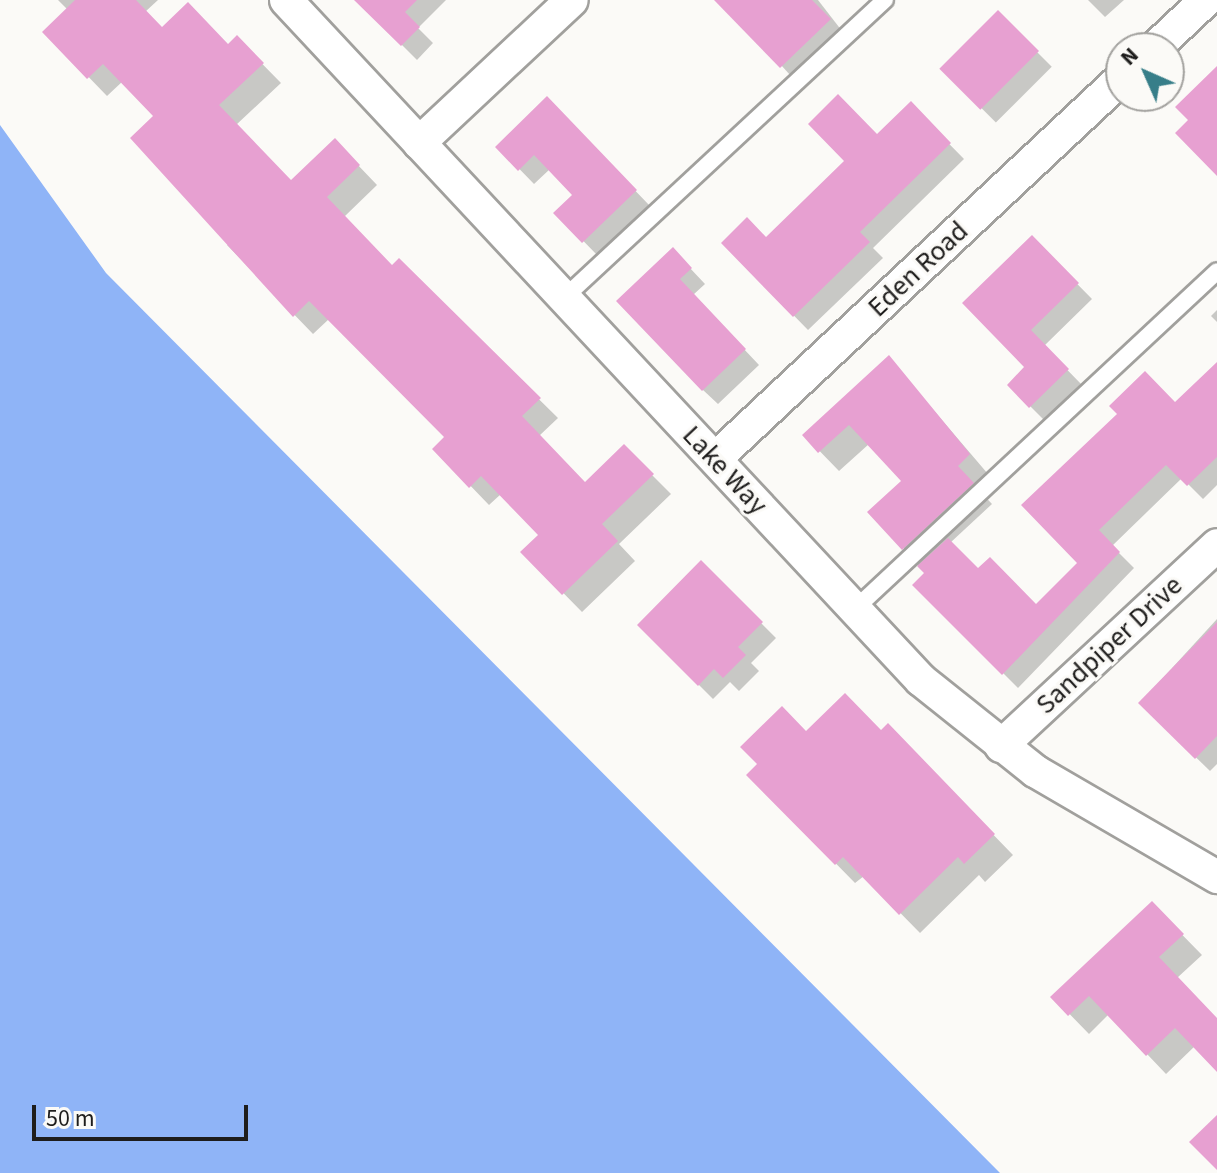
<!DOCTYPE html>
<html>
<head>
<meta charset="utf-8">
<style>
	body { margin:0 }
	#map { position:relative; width:1217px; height:1173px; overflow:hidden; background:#fbfaf7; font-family:"Source Sans 3",sans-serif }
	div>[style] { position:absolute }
	.water>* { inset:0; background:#8fb4f7 }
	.shadow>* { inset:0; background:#0003; transform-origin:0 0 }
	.building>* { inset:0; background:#e7a0d1; transform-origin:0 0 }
	.roads { filter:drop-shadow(2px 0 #a1a09d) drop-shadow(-2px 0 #a1a09d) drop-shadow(0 2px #a1a09d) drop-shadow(0 -2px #a1a09d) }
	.service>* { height:16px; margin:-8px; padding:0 8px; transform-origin:8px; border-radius:8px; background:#fff }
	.minor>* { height:32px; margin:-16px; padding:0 16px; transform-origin:16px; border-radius:16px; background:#fff }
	span { translate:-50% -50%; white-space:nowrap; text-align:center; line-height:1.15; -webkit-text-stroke:6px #fbfaf7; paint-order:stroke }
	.street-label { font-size:28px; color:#1e1d1c }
	.north { position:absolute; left:1105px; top:32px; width:80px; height:80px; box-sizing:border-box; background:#fbfaf7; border:2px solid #a3a29f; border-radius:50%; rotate:315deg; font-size:22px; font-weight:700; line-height:32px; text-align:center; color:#1e1d1c }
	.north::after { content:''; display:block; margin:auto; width:28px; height:36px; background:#377e89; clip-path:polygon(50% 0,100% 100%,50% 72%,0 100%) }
	.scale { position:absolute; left:32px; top:1105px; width:216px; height:36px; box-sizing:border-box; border:4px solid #1e1d1c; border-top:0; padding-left:10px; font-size:24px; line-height:28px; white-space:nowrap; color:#1e1d1c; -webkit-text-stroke:6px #fbfaf7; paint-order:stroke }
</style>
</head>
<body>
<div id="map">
	<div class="water">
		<div style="clip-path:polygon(0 125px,106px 273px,1000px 1173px,0 1173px)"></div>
	</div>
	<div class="shadow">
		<div style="clip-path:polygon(58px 0,158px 0,145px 12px,162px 30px,228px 47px,237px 38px,281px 83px,236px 125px,292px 183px,335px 141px,377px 185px,344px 217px,393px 268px,399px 261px,558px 418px,539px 436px,585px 484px,624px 447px,671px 494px,619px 544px,635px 561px,582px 612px,523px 552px,541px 535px,501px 494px,489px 505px,435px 449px,447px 437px,329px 319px,313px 334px,227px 245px,232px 241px,156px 116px,123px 81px,107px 96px,45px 32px,68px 10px)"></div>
		<div style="clip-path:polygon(357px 0,446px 0,418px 28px,433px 43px,417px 60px)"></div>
		<div style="clip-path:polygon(722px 0,818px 0,849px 40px,800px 86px)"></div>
		<div style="clip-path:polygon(1088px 0,1124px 0,1105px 17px)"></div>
		<div style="left:998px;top:13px;width:76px;height:79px;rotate:45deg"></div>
		<div style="clip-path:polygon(547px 99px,650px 206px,598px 256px,556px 213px,575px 195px,550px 169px,534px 184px,498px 147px)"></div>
		<div style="clip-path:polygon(910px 104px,964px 159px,873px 248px,883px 258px,808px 330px,723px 243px,767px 239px)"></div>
		<div style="clip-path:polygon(1032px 238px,1092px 299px,1044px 346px,1082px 385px,1045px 421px,1009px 385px,1027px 367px)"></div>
		<div style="clip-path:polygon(673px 250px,705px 284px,693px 295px,759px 365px,718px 404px,703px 390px)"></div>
		<div style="clip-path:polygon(1217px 310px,1217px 322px,1211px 316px)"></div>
		<div style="clip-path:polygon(889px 358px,988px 474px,975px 486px,992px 504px,950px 543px,978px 571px,1036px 606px,1080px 563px,1024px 505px,1175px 404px,1217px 365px,1217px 485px,1203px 499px,1182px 478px,1112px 546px,1134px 568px,1018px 688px,915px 585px,926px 573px,904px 549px,904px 481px,869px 444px,839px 471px,805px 436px)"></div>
		<div style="clip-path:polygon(701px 563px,776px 638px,751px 663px,759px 671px,739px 691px,730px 682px,713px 699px,639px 625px)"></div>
		<div style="clip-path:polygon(1217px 619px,1217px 764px,1210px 771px,1140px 703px)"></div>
		<div style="clip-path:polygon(888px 726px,1013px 855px,985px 882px,979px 875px,920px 933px,864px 876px,855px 883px,749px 775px,807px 734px,882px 732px)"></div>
		<div style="clip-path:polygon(1152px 904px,1202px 955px,1177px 978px,1217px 1020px,1217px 1069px,1195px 1046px,1166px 1074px,1109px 1014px,1089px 1034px,1053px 997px)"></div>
	</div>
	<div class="building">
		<div style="clip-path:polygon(75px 0,136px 0,162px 27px,188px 2px,228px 44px,237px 35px,264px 63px,219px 105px,291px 180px,335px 138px,360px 165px,327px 197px,392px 265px,399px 258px,541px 398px,522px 416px,585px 482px,624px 444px,654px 474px,602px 524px,618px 541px,562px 595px,520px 552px,538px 535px,481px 476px,469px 488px,432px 449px,444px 437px,309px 301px,293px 317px,130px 138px,153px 116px,103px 64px,87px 79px,42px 32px)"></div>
		<div style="clip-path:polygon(354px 0,417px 0,405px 12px,420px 27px,401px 46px)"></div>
		<div style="clip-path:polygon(714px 0,812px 0,831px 19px,780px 68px)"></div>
		<div style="left:998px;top:10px;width:58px;height:83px;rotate:45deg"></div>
		<div style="clip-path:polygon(1217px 66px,1217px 176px,1175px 133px,1188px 120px,1175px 107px)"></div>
		<div style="clip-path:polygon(838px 94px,877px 134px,911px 101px,951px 143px,860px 232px,870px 242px,793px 317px,721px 243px,747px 217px,766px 237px,844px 161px,808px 124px)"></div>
		<div style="clip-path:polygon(547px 96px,637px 190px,582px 243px,553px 213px,572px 195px,534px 155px,518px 171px,495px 147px)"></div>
		<div style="clip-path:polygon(1032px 235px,1079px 283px,1031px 330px,1069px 369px,1029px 408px,1007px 385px,1024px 367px,962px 303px)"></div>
		<div style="clip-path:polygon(673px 247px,692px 268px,680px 279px,746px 349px,702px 391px,616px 301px)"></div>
		<div style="clip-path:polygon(889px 355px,970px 454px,958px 466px,974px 483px,902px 550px,867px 512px,901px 481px,849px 425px,818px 453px,802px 435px)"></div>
		<div style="clip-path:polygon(1217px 362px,1217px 457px,1187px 486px,1166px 465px,1099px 530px,1120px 552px,1002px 675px,912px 585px,924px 573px,917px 566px,948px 538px,978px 568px,990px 557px,1036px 604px,1077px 563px,1021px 505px,1117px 414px,1109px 406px,1145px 371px,1175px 402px)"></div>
		<div style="clip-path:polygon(701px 560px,763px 622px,738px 647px,746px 655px,723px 678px,714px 669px,698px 686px,637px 625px)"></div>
		<div style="clip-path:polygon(1217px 622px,1217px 736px,1195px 759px,1138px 703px)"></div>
		<div style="clip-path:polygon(845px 693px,881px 730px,888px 723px,995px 834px,964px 864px,958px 857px,899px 915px,843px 857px,835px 865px,746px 775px,757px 764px,740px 747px,782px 706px,806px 731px)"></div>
		<div style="clip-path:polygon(1152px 901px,1184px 934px,1159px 957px,1217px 1018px,1217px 1072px,1175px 1028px,1146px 1056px,1089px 996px,1068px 1016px,1050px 997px)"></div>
		<div style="clip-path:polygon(1217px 1115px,1217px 1170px,1189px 1142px)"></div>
	</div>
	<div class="roads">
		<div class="service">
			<div style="left:564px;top:298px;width:438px;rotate:-42.9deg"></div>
			<div style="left:855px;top:609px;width:495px;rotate:-43deg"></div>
		</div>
		<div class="minor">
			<div style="left:286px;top:0;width:930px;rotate:46.96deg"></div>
			<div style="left:921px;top:680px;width:146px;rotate:38.6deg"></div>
			<div style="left:1035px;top:771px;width:211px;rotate:30.2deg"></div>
			<div style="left:1155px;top:48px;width:70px;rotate:-43.3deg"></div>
			<div style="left:419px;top:143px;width:209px;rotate:-43.1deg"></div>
			<div style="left:715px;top:459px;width:556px;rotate:-43.11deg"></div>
			<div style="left:1001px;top:746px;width:295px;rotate:-42.9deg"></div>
		</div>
	</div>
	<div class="street-label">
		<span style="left:918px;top:269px;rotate:-43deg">Eden Road</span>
		<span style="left:725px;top:470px;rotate:47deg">Lake Way</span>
		<span style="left:1109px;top:645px;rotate:-43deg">Sandpiper Drive</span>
	</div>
	<div class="north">N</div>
	<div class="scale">50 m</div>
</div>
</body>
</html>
